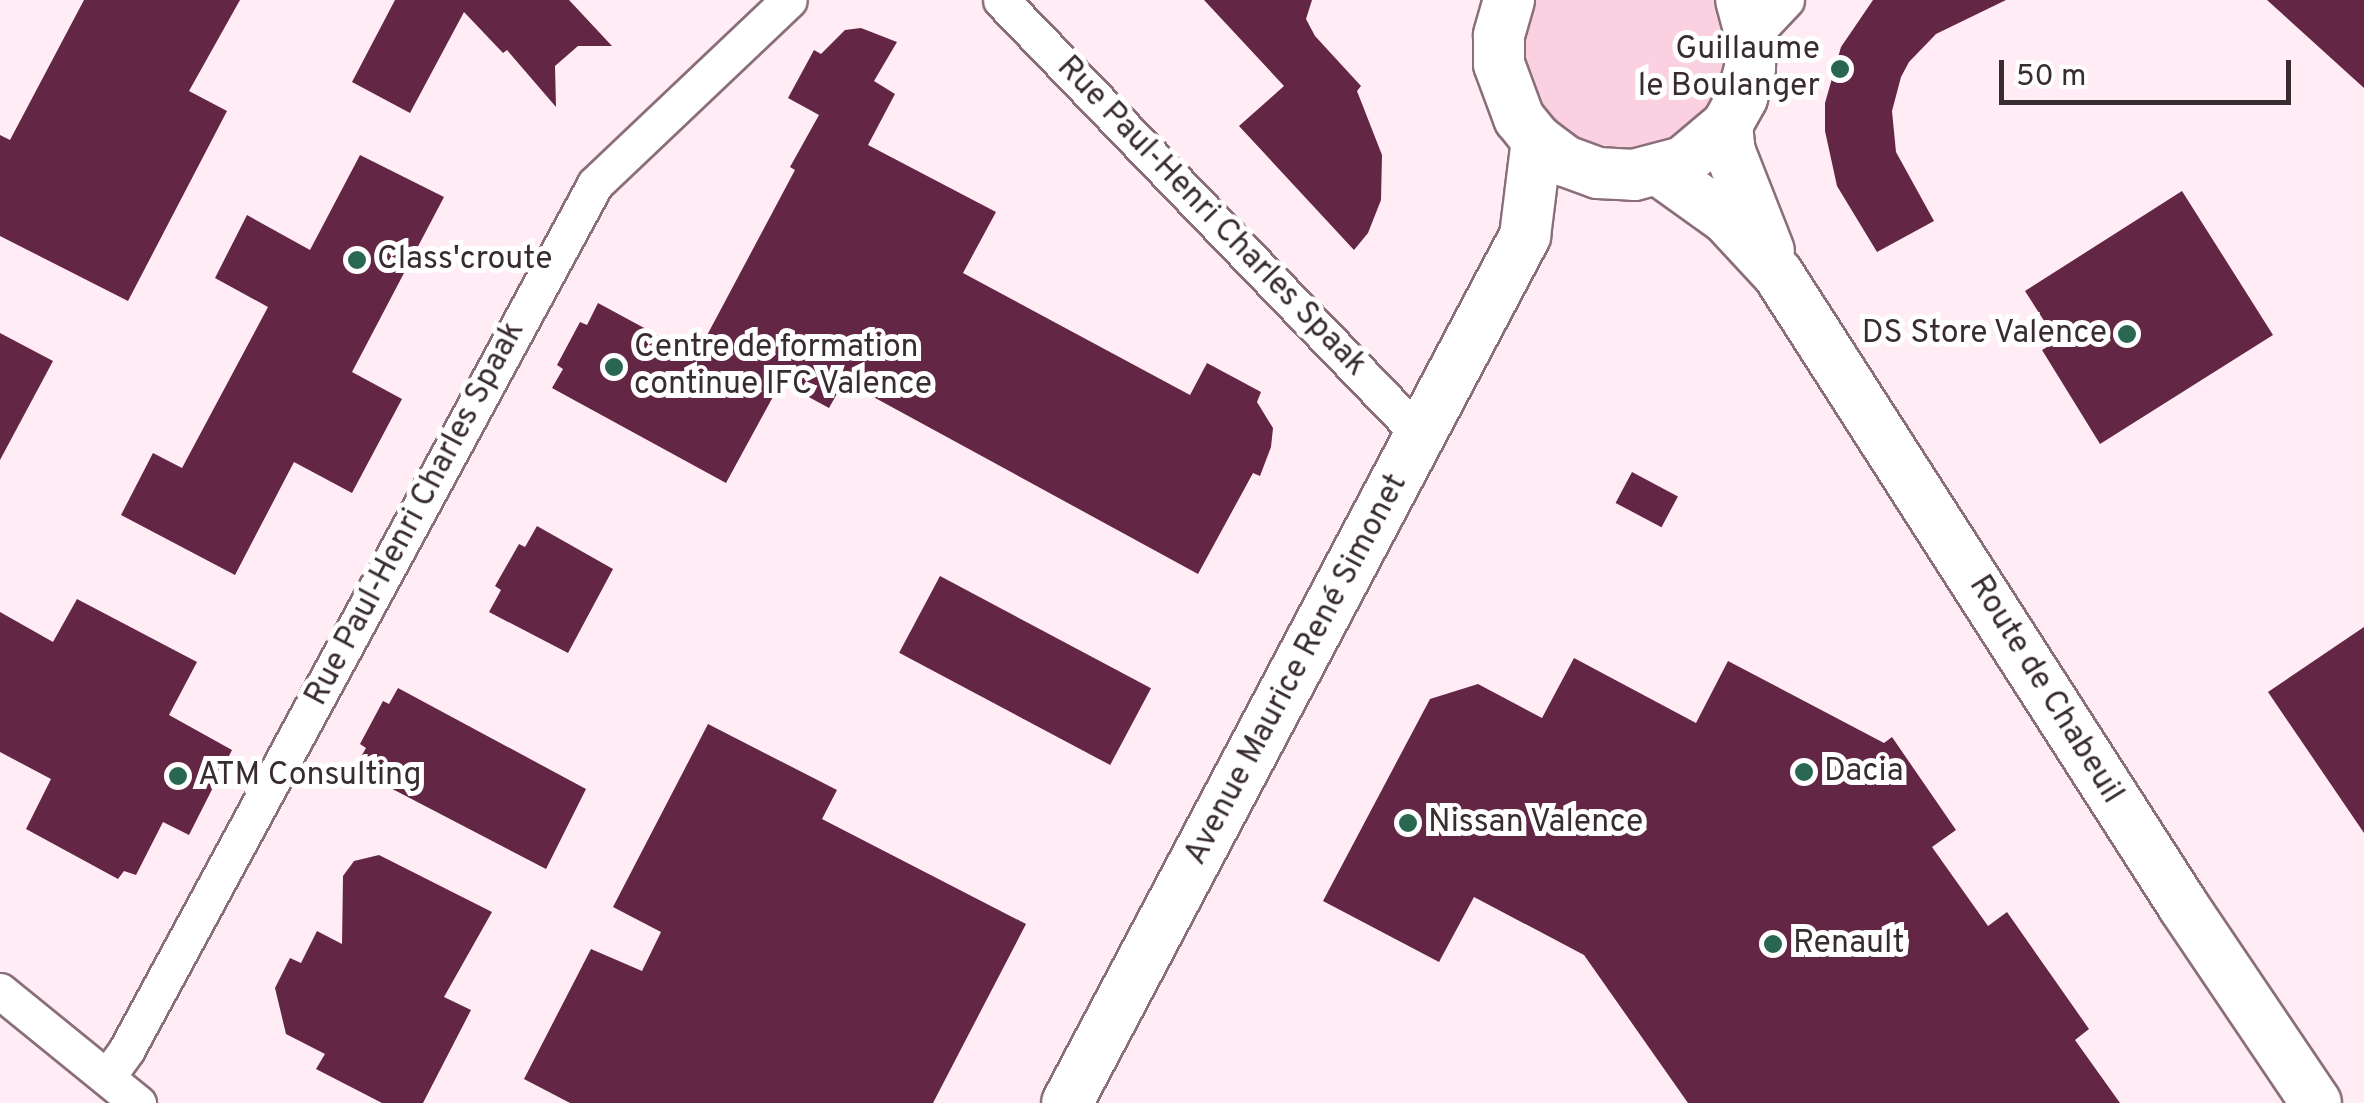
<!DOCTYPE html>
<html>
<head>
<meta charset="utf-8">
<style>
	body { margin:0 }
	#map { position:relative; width:2364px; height:1103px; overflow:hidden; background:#ffecf4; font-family:Overpass,sans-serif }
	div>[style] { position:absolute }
	.green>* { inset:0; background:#fbd1e2 }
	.building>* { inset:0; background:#642645; transform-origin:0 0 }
	.roads { filter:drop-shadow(2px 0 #8a6f7a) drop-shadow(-2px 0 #8a6f7a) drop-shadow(0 2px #8a6f7a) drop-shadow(0 -2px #8a6f7a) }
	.street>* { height:35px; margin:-17.5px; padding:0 17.5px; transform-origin:17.5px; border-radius:17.5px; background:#fff }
	.secondary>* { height:50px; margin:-25px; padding:0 25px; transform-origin:25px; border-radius:25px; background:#fff }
	.dots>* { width:28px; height:28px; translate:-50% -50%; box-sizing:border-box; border:5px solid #fff; border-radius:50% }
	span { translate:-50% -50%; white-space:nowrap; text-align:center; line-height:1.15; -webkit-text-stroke:10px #fff; paint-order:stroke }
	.poi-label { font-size:32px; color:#382c31 }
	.right { translate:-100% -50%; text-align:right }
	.left { translate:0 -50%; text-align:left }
	.street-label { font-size:32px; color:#382c31 }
	.scale { position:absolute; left:1999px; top:60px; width:292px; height:45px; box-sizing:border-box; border:5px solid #382c31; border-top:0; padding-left:12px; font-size:30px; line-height:35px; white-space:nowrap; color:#382c31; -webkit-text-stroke:8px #fff; paint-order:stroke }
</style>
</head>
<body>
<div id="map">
	<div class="green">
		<div style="clip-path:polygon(1534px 0,1715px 0,1727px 44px,1716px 94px,1696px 121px,1661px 143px,1620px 149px,1580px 139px,1547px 114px,1535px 97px,1523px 58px,1523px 38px)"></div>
	</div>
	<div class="building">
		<div style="clip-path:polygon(84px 0,240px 0,189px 91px,227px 111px,128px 301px,0 236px,0 135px,10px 140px)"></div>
		<div style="clip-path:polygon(395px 0,569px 0,612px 46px,578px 46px,555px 66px,556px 107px,507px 50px,503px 53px,464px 12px,410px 113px,352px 82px)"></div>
		<div style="clip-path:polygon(1204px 0,1312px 0,1306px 19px,1315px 36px,1361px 86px,1357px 91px,1382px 155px,1381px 200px,1368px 233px,1354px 250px,1239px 126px,1284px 86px)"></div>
		<div style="clip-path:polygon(1873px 0,2006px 0,1936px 34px,1909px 62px,1901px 77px,1892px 111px,1896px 152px,1934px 221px,1877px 252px,1837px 186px,1825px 131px,1825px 103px,1841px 47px)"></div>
		<div style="clip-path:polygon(2267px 0,2364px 0,2364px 88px)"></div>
		<div style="clip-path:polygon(861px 28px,897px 42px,874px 81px,895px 94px,868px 145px,996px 212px,963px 273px,1190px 395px,1207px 363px,1261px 392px,1257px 402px,1273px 428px,1271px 447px,1260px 476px,1253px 473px,1198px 574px,844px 381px,829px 408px,781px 382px,726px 483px,552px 388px,563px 369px,557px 365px,580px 322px,587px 325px,598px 303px,696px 356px,795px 170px,790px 167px,819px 115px,788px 98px,814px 50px,821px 54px,845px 30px)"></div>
		<div style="clip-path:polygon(360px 155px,444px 197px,352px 372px,402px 399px,352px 493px,294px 462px,235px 575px,121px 515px,153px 453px,182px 468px,268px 307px,215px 278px,247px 215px,310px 250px)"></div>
		<div style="clip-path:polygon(2182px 191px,2273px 335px,2100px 444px,2042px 350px,2057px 341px,2025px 291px)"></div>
		<div style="clip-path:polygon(0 333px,53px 361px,0 460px)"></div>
		<div style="left:1632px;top:472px;width:52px;height:35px;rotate:28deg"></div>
		<div style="clip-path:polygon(537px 526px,613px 569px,568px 653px,489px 612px,501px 590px,495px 586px,519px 544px,525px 547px)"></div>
		<div style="left:940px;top:576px;width:239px;height:87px;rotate:28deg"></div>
		<div style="clip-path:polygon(77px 599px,197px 662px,169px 715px,232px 750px,189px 835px,163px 822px,136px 875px,124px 871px,118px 879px,26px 829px,51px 779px,0 752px,0 612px,53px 642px)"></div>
		<div style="clip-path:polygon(2364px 627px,2364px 833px,2268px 692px)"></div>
		<div style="clip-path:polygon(1574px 658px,1696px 723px,1728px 661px,1884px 743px,1892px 737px,1956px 830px,1932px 847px,1988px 926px,2007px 912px,2089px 1029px,2075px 1040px,2120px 1103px,1688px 1103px,1584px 955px,1474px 897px,1439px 962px,1323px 901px,1430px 699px,1478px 684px,1542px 718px)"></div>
		<div style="clip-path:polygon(398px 688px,586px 789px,546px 869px,354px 769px,366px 748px,360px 744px,383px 701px,389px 704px)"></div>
		<div style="clip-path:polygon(708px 724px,837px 790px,822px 819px,1026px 924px,933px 1103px,570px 1103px,524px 1079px,591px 949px,642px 971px,661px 932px,613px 907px)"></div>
		<div style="clip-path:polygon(379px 855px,492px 912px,444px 997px,471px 1010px,423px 1103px,382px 1103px,316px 1069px,325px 1054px,286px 1034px,275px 988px,290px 958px,301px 963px,317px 931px,342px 944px,343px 876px,354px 861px)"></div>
	</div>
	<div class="roads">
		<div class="street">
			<div style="left:1001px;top:0;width:605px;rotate:46.07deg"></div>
			<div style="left:1751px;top:37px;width:51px;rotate:-46.6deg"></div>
			<div style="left:0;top:991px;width:178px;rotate:39.1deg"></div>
			<div style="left:107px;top:1077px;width:34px;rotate:-54deg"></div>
			<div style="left:127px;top:1049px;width:983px;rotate:-61.58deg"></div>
			<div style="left:595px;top:184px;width:267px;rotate:-43.5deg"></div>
		</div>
		<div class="secondary">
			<div style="left:1509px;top:0;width:37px;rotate:106deg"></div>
			<div style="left:1499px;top:36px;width:28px;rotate:90deg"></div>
			<div style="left:1499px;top:64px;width:58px;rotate:69.7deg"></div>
			<div style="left:1519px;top:118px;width:28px;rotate:51deg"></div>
			<div style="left:1537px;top:140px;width:35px;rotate:37deg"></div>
			<div style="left:1565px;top:161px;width:35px;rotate:20deg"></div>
			<div style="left:1598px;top:173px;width:36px;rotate:3deg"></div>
			<div style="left:1634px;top:175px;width:51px;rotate:-14.9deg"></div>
			<div style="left:1683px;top:162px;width:57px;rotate:-40.1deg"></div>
			<div style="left:1727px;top:125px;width:31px;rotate:-61deg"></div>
			<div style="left:1742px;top:98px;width:31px;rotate:-75deg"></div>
			<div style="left:1750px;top:68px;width:31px;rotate:-88deg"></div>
			<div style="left:1751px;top:37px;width:38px;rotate:-105deg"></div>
			<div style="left:1727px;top:125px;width:27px;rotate:84deg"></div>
			<div style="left:1730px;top:152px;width:106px;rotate:68.5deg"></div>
			<div style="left:1660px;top:171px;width:81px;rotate:35.5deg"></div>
			<div style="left:1726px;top:218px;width:76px;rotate:47.1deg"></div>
			<div style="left:1778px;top:274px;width:752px;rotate:57.32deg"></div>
			<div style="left:2184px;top:907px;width:236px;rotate:56deg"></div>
			<div style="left:1067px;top:1103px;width:981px;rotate:-62.15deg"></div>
			<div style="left:1525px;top:236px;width:97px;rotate:-82.9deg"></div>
		</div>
	</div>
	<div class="dots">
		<div style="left:1840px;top:69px;background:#296753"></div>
		<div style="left:357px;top:260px;background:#296753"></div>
		<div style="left:2127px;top:334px;background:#296753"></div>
		<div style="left:614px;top:367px;background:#296753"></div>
		<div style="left:1804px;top:772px;background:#296753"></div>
		<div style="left:178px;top:776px;background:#296753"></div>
		<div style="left:1408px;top:823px;background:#296753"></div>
		<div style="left:1773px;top:944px;background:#296753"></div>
	</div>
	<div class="poi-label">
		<span class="right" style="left:1820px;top:69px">Guillaume<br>le Boulanger</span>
		<span class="left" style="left:377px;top:260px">Class'croute</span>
		<span class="right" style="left:2107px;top:334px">DS Store Valence</span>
		<span class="left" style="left:634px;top:367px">Centre de formation<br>continue IFC Valence</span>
		<span class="left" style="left:1824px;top:772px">Dacia</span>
		<span class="left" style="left:198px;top:776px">ATM Consulting</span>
		<span class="left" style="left:1428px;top:823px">Nissan Valence</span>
		<span class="left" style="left:1793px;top:944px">Renault</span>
	</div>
	<div class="street-label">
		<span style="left:1211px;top:217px;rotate:46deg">Rue Paul-Henri Charles Spaak</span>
		<span style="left:416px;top:514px;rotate:-62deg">Rue Paul-Henri Charles Spaak</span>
		<span style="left:1297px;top:670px;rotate:-62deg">Avenue Maurice René Simonet</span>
		<span style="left:2045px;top:690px;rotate:58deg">Route de Chabeuil</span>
	</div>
	<div class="scale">50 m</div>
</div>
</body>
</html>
